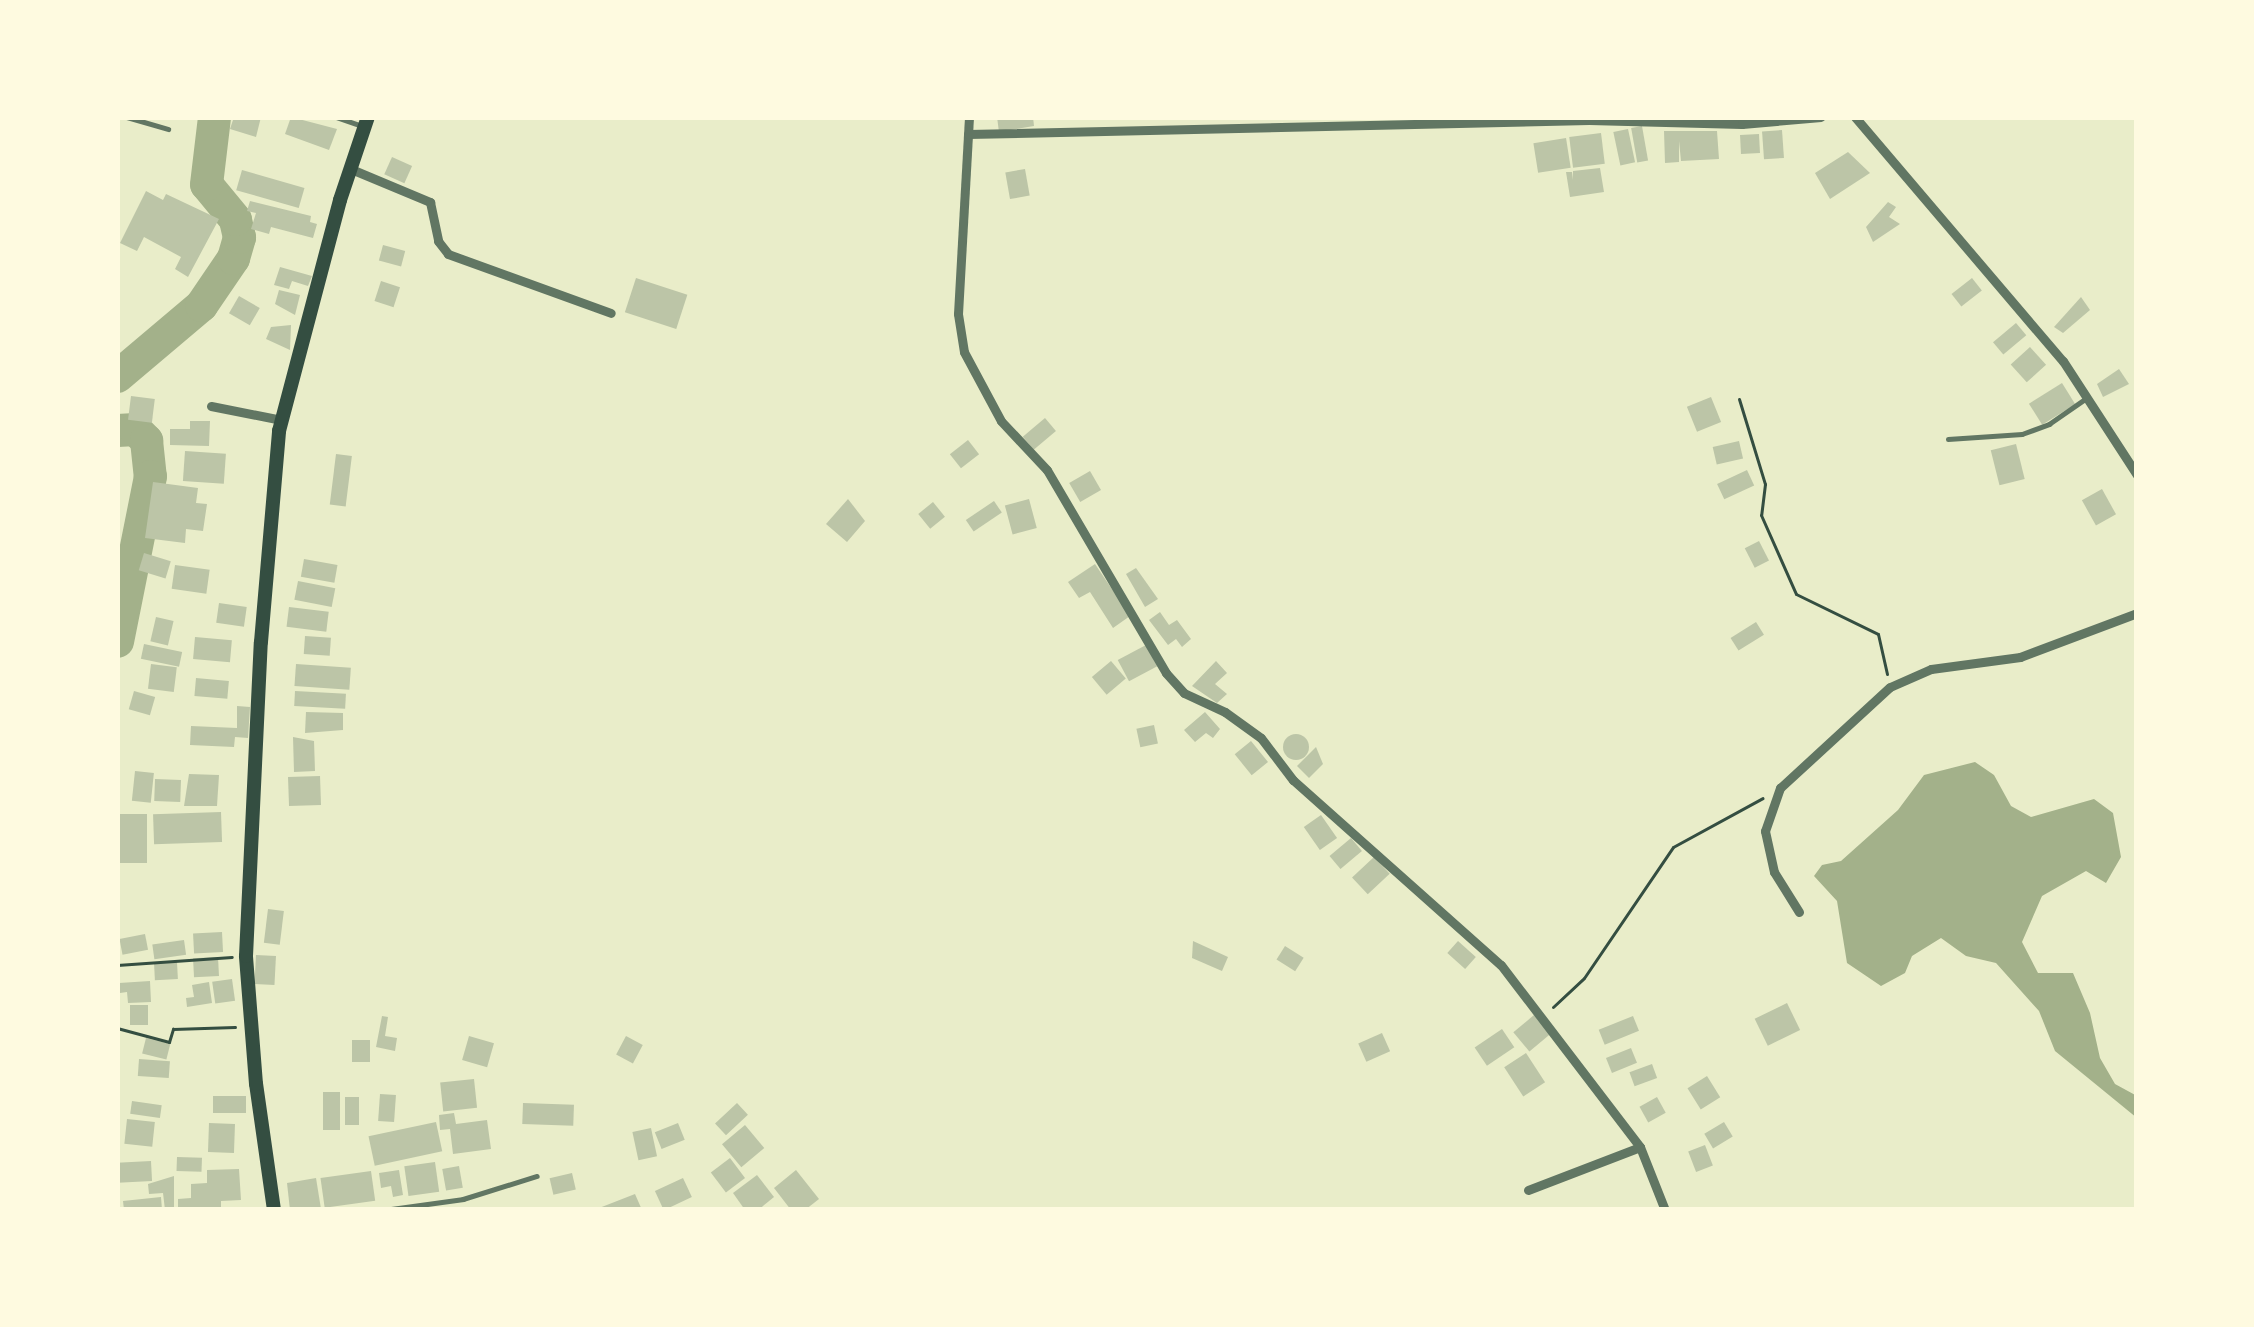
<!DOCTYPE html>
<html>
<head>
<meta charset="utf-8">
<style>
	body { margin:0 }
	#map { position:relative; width:2254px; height:1327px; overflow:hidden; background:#e9edc9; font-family:"Space Grotesk",sans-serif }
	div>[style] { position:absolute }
	.water>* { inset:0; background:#a3b18a }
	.river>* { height:33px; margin:-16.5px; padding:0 16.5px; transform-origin:16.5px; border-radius:16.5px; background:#a3b18a }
	.building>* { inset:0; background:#bcc5a7; transform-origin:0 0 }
	.round { border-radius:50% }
	.path>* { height:3px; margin:-1.5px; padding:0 1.5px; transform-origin:1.5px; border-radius:1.5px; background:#344e41 }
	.service>* { height:4.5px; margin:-2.25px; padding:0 2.25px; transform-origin:2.25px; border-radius:2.25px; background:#617663 }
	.minor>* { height:9px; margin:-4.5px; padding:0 4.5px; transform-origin:4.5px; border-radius:4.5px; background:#617663 }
	.secondary>* { height:14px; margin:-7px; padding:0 7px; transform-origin:7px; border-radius:7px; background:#344e41 }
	span { translate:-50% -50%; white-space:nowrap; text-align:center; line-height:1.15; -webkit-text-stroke:12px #fefae0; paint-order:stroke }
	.frame { position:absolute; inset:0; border:120px solid #fefae0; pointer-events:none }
</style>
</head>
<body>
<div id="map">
	<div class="water">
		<div style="clip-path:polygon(1975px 762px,1994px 775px,2011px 806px,2031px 817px,2094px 799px,2113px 813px,2121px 857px,2106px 883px,2086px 871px,2042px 896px,2022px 942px,2038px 973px,2073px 973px,2090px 1013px,2100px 1058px,2115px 1084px,2137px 1096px,2137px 1118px,2055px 1051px,2039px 1011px,1996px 963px,1966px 956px,1941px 938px,1912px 956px,1905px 973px,1881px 986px,1847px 963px,1837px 901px,1814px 876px,1822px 865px,1841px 861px,1898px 810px,1924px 775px)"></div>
	</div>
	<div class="river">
		<div style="left:117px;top:376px;width:110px;rotate:-40.2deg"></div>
		<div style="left:201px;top:305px;width:57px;rotate:-55.8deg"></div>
		<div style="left:233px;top:258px;width:22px;rotate:-74deg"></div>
		<div style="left:239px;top:237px;width:18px;rotate:-103deg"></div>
		<div style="left:235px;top:219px;width:45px;rotate:-129.6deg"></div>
		<div style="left:206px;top:184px;width:67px;rotate:-83.2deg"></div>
		<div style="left:117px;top:430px;width:18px;rotate:-3deg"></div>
		<div style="left:135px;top:429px;width:16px;rotate:45deg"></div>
		<div style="left:146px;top:440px;width:36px;rotate:84deg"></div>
		<div style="left:150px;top:476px;width:168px;rotate:101.3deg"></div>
	</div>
	<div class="building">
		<div style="clip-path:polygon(234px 117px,261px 117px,256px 137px,230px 129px)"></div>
		<div style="clip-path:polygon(291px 117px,337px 129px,329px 150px,285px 134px)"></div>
		<div style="clip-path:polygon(997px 117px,1033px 117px,1034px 126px,999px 132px)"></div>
		<div style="left:1642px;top:126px;width:35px;height:11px;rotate:80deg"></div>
		<div style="left:1628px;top:129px;width:34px;height:15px;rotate:78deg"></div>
		<div style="left:1782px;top:130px;width:28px;height:20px;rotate:86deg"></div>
		<div style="clip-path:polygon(1664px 131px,1717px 131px,1719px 159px,1681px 161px,1679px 141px,1679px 162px,1665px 163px)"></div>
		<div style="left:1601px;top:133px;width:31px;height:32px;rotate:83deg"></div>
		<div style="left:1759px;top:134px;width:19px;height:19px;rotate:87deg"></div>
		<div style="left:1566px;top:138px;width:30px;height:33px;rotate:81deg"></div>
		<div style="clip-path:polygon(1848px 152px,1870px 173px,1830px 199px,1815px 173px)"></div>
		<div style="left:392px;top:157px;width:22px;height:19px;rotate:24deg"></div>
		<div style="clip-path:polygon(1600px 168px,1604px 192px,1570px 197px,1566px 172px,1572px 172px,1573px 180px,1573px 171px)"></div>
		<div style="left:1025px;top:169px;width:27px;height:20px;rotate:80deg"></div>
		<div style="left:242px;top:170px;width:65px;height:21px;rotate:16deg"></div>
		<div style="clip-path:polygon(146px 191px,163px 200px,166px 194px,219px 219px,188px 277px,175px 269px,181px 257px,144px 237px,137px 251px,120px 243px)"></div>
		<div style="clip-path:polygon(250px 201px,311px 216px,310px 222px,317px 224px,313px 238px,271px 227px,269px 234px,251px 229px,256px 213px,247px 211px)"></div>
		<div style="clip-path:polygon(1888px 202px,1896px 207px,1889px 217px,1900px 224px,1873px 242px,1866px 227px)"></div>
		<div style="left:383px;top:245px;width:23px;height:16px;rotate:15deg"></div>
		<div style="clip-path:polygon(280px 267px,312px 276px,308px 286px,292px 281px,289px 289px,274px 285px)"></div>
		<div style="left:636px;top:278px;width:54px;height:36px;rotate:18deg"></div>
		<div style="left:1972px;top:278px;width:16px;height:26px;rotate:52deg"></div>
		<div style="left:381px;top:281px;width:20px;height:21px;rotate:18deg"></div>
		<div style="clip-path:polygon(279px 290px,300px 295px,295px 315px,275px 304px)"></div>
		<div style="left:239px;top:296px;width:24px;height:20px;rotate:30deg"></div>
		<div style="clip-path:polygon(2081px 297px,2090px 310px,2063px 333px,2054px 327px)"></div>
		<div style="left:2016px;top:323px;width:16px;height:30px;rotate:50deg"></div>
		<div style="clip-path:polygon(291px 325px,290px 350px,266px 339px,271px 327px)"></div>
		<div style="left:2030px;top:347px;width:24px;height:26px;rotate:48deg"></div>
		<div style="clip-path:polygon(2119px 369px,2129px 384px,2103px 397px,2097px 384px)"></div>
		<div style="left:2062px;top:383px;width:25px;height:39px;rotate:58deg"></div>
		<div style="left:131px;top:396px;width:24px;height:24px;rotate:7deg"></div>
		<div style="left:1711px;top:397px;width:27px;height:26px;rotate:68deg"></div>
		<div style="left:1045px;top:418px;width:17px;height:29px;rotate:50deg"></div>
		<div style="clip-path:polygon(190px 421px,210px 421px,209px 446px,170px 445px,170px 429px,190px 429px)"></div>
		<div style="left:968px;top:440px;width:18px;height:23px;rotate:52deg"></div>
		<div style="left:1739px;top:441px;width:18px;height:27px;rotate:77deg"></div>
		<div style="left:2016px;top:444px;width:36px;height:26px;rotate:76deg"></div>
		<div style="left:185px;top:451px;width:41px;height:30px;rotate:4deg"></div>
		<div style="left:336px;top:454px;width:16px;height:51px;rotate:7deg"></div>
		<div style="left:1747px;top:470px;width:17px;height:33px;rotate:65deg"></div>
		<div style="left:1090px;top:471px;width:22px;height:24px;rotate:60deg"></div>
		<div style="clip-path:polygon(153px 482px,198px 488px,196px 503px,207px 504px,203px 531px,186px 529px,185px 543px,145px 538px)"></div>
		<div style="left:2102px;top:489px;width:29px;height:23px;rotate:61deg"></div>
		<div style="clip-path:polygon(848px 499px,865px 521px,847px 542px,826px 524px)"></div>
		<div style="left:1029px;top:499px;width:30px;height:25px;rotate:75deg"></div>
		<div style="left:994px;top:501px;width:14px;height:34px;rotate:56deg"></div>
		<div style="left:933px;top:502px;width:19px;height:19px;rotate:51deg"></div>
		<div style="left:1759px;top:541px;width:22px;height:16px;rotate:63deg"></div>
		<div style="left:144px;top:553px;width:28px;height:18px;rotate:17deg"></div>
		<div style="left:304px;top:559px;width:34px;height:18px;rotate:10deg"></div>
		<div style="clip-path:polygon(1095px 564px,1130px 616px,1113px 628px,1090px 592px,1079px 598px,1068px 582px)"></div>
		<div style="left:175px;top:565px;width:35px;height:24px;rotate:8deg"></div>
		<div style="clip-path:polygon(1136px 568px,1158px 599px,1145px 607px,1126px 574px)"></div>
		<div style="left:298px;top:581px;width:38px;height:19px;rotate:11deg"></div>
		<div style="left:219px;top:603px;width:28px;height:20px;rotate:8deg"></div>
		<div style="left:289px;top:607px;width:40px;height:20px;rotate:7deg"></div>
		<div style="clip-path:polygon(1160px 612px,1169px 625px,1177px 620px,1191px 639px,1182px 647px,1176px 639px,1168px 645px,1149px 620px)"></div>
		<div style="left:156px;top:617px;width:18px;height:25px;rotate:13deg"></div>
		<div style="left:1756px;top:622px;width:15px;height:30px;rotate:58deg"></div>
		<div style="left:305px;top:636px;width:26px;height:18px;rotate:4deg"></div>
		<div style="left:195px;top:637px;width:37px;height:22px;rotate:5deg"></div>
		<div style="left:144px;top:644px;width:39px;height:15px;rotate:12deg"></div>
		<div style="left:1146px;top:645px;width:24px;height:32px;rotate:62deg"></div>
		<div style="left:1111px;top:661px;width:23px;height:25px;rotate:50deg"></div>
		<div style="clip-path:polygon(1216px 661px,1227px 673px,1215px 684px,1227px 694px,1217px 703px,1192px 686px)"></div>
		<div style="left:151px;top:664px;width:26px;height:25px;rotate:7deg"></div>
		<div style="left:296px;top:664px;width:55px;height:22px;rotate:4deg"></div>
		<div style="left:196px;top:678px;width:33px;height:18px;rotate:5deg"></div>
		<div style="left:134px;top:691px;width:22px;height:19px;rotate:16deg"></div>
		<div style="left:295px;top:691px;width:51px;height:15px;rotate:3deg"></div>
		<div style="clip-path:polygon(237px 706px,250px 707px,248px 738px,235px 737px,234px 747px,190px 745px,191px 726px,237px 728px)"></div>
		<div style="clip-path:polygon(306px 712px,343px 713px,343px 730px,305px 733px)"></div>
		<div style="clip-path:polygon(1205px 712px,1220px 729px,1213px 738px,1206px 733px,1195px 742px,1184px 730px)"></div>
		<div style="left:1154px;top:725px;width:19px;height:18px;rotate:78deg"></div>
		<div class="round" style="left:1283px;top:734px;width:26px;height:26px"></div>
		<div style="clip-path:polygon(293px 737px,314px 741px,315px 771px,294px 772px)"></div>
		<div style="left:1251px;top:741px;width:27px;height:21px;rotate:51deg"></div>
		<div style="clip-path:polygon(1316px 747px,1323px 764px,1309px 778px,1297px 766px)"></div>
		<div style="left:135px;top:771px;width:19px;height:30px;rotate:6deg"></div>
		<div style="clip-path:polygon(189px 774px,219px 775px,217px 806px,184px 806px)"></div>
		<div style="left:320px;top:776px;width:29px;height:32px;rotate:88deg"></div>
		<div style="left:155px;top:779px;width:26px;height:22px;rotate:2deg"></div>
		<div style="left:221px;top:812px;width:30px;height:68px;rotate:88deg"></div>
		<div style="left:119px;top:814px;width:28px;height:49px"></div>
		<div style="left:1321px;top:815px;width:28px;height:21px;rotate:55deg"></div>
		<div style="left:1351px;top:838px;width:17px;height:28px;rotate:50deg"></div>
		<div style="left:1374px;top:857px;width:23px;height:30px;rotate:47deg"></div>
		<div style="left:268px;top:909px;width:16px;height:34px;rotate:7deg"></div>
		<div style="left:222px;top:932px;width:20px;height:29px;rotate:87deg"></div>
		<div style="left:145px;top:934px;width:16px;height:26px;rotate:79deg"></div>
		<div style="left:184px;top:940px;width:15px;height:32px;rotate:82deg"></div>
		<div style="clip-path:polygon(1193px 941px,1228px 957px,1222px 971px,1192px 958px)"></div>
		<div style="left:1458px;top:941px;width:24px;height:16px;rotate:42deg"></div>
		<div style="left:1285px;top:946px;width:22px;height:16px;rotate:32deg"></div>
		<div style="left:256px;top:955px;width:20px;height:29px;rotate:3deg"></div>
		<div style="left:218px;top:957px;width:19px;height:25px;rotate:87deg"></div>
		<div style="left:177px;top:962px;width:17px;height:23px;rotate:87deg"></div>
		<div style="left:232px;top:979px;width:22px;height:20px;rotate:82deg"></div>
		<div style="clip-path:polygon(150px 981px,151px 1002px,128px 1003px,127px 992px,120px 993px,119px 983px)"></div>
		<div style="clip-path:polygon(209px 982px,212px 1003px,187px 1007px,186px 998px,194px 997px,192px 985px)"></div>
		<div style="left:1787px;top:1003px;width:30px;height:36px;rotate:64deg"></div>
		<div style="left:130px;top:1005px;width:18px;height:20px"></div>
		<div style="left:1534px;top:1015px;width:25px;height:27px;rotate:50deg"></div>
		<div style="clip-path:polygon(382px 1016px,388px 1017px,385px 1036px,397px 1038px,395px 1051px,376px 1047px)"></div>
		<div style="left:1633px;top:1016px;width:16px;height:37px;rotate:68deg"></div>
		<div style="left:1502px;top:1029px;width:22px;height:33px;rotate:56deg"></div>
		<div style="left:1382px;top:1033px;width:20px;height:26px;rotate:66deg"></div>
		<div style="left:469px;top:1036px;width:26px;height:25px;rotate:16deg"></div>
		<div style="left:626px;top:1036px;width:19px;height:21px;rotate:28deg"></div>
		<div style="left:146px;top:1038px;width:25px;height:16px;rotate:14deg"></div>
		<div style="left:370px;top:1040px;width:22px;height:18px;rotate:90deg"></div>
		<div style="left:1631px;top:1048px;width:16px;height:27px;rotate:68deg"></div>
		<div style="left:1526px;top:1053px;width:35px;height:26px;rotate:57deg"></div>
		<div style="left:139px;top:1059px;width:31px;height:17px;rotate:4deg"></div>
		<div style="left:1652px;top:1064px;width:15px;height:24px;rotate:70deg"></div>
		<div style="left:1707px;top:1076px;width:25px;height:23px;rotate:58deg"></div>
		<div style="left:474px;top:1079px;width:29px;height:34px;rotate:84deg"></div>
		<div style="left:323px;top:1092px;width:17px;height:38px"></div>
		<div style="left:380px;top:1094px;width:16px;height:27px;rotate:4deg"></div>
		<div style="left:246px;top:1096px;width:17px;height:33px;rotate:90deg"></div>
		<div style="left:345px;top:1097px;width:14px;height:28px"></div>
		<div style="left:1657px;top:1097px;width:18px;height:20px;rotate:61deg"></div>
		<div style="left:132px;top:1101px;width:30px;height:13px;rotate:8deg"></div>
		<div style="left:523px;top:1103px;width:51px;height:21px;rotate:2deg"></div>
		<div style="left:737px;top:1103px;width:16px;height:30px;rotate:47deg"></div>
		<div style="clip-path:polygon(454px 1113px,456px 1124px,487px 1120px,491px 1149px,453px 1154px,450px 1129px,440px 1130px,439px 1115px)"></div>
		<div style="left:127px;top:1119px;width:28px;height:25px;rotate:6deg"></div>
		<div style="left:436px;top:1122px;width:30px;height:69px;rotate:78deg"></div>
		<div style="left:1724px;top:1122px;width:17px;height:23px;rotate:59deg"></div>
		<div style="left:209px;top:1123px;width:26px;height:29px;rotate:2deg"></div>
		<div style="left:678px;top:1123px;width:18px;height:25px;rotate:68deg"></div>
		<div style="left:745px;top:1125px;width:30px;height:30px;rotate:50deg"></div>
		<div style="left:651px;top:1128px;width:29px;height:19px;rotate:78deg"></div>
		<div style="left:1705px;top:1145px;width:22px;height:18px;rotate:69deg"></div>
		<div style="left:177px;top:1157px;width:25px;height:14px;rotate:2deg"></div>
		<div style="left:730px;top:1158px;width:25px;height:24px;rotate:53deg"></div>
		<div style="left:151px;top:1161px;width:20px;height:34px;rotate:87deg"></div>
		<div style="left:435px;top:1162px;width:30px;height:31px;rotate:82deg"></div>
		<div style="left:459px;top:1166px;width:22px;height:17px;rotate:80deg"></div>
		<div style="clip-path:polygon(239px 1169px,241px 1200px,221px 1201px,221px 1210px,178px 1210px,178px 1199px,191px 1198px,191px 1184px,207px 1183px,207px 1170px)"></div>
		<div style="clip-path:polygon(399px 1170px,403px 1195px,393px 1197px,391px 1186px,381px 1188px,379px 1173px)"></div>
		<div style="clip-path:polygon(796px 1170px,819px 1199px,805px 1210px,791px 1210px,774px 1188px)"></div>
		<div style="left:371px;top:1171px;width:30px;height:51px;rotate:82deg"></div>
		<div style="left:572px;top:1173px;width:17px;height:23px;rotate:77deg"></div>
		<div style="clip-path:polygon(757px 1175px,774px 1197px,758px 1210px,745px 1210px,733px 1193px)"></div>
		<div style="clip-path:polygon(174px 1176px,174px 1210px,165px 1210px,163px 1193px,149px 1194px,148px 1184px)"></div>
		<div style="clip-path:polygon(316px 1178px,321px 1209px,290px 1210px,287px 1183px)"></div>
		<div style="left:683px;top:1178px;width:21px;height:31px;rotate:65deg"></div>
		<div style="clip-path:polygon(635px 1194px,642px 1210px,594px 1210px)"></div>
		<div style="clip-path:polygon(161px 1197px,162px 1210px,124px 1210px,123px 1201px)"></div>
	</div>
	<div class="path">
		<div style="left:1739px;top:399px;width:89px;rotate:73deg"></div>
		<div style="left:1765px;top:484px;width:31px;rotate:97deg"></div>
		<div style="left:1761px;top:515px;width:86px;rotate:66.1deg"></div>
		<div style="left:1796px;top:594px;width:91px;rotate:26deg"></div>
		<div style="left:1878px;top:634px;width:41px;rotate:77.3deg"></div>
		<div style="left:117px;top:965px;width:115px;rotate:-4deg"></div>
		<div style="left:1553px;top:1007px;width:42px;rotate:-43.1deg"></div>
		<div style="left:1584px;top:978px;width:158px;rotate:-55.8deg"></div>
		<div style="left:1673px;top:847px;width:102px;rotate:-28.6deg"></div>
		<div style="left:117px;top:1028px;width:54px;rotate:15.1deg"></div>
		<div style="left:169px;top:1042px;width:14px;rotate:-73deg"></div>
		<div style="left:173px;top:1029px;width:62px;rotate:-1.8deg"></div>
	</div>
	<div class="service">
		<div style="left:127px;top:117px;width:43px;rotate:16.3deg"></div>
		<div style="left:336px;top:117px;width:24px;rotate:19deg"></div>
		<div style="left:1948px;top:439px;width:74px;rotate:-3.9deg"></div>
		<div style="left:2022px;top:434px;width:29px;rotate:-20deg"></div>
		<div style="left:2049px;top:424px;width:47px;rotate:-34.7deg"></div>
		<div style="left:384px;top:1210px;width:80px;rotate:-7.9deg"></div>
		<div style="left:463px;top:1199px;width:77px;rotate:-17.3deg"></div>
	</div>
	<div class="minor">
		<div style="left:969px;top:117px;width:197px;rotate:93.2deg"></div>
		<div style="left:958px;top:314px;width:38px;rotate:81deg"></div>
		<div style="left:964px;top:352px;width:78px;rotate:61.8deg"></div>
		<div style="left:1001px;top:421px;width:67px;rotate:46.8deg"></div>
		<div style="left:1047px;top:470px;width:235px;rotate:59.6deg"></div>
		<div style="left:1166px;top:673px;width:27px;rotate:48deg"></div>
		<div style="left:1184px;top:693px;width:45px;rotate:24.9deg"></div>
		<div style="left:1225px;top:712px;width:44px;rotate:35.8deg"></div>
		<div style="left:1261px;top:738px;width:53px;rotate:52.7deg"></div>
		<div style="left:1293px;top:780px;width:278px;rotate:41.7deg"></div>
		<div style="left:1501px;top:965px;width:229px;rotate:52.6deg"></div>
		<div style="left:1640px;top:1147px;width:68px;rotate:68.4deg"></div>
		<div style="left:1855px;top:117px;width:321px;rotate:49.6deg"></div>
		<div style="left:2063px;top:361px;width:136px;rotate:57deg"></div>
		<div style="left:968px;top:134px;width:621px;rotate:-1.29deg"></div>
		<div style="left:1589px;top:120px;width:153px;rotate:1.5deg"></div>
		<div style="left:1742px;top:124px;width:79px;rotate:-5.1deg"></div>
		<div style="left:351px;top:169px;width:86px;rotate:22.7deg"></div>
		<div style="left:430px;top:202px;width:40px;rotate:78deg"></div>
		<div style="left:438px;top:241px;width:16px;rotate:52deg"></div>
		<div style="left:448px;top:254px;width:173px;rotate:19.9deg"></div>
		<div style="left:211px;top:406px;width:72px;rotate:11.2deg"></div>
		<div style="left:1799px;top:912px;width:47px;rotate:-122deg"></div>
		<div style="left:1774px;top:872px;width:42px;rotate:-102.4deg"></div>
		<div style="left:1765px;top:831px;width:46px;rotate:-70.8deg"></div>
		<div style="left:1780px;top:788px;width:149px;rotate:-42.6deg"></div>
		<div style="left:1890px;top:687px;width:45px;rotate:-23.7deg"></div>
		<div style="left:1931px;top:669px;width:90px;rotate:-7.7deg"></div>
		<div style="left:2020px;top:657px;width:125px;rotate:-20.6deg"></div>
		<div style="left:1528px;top:1190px;width:120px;rotate:-21deg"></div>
	</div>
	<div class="secondary">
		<div style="left:274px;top:1210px;width:127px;rotate:-98.1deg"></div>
		<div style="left:256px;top:1084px;width:128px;rotate:-94.5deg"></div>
		<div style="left:246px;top:956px;width:314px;rotate:-87.3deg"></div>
		<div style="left:261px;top:642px;width:212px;rotate:-85.1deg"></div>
		<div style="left:279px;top:431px;width:239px;rotate:-75.2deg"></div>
		<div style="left:340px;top:200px;width:88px;rotate:-71.4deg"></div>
	</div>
	<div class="frame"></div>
</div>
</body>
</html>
